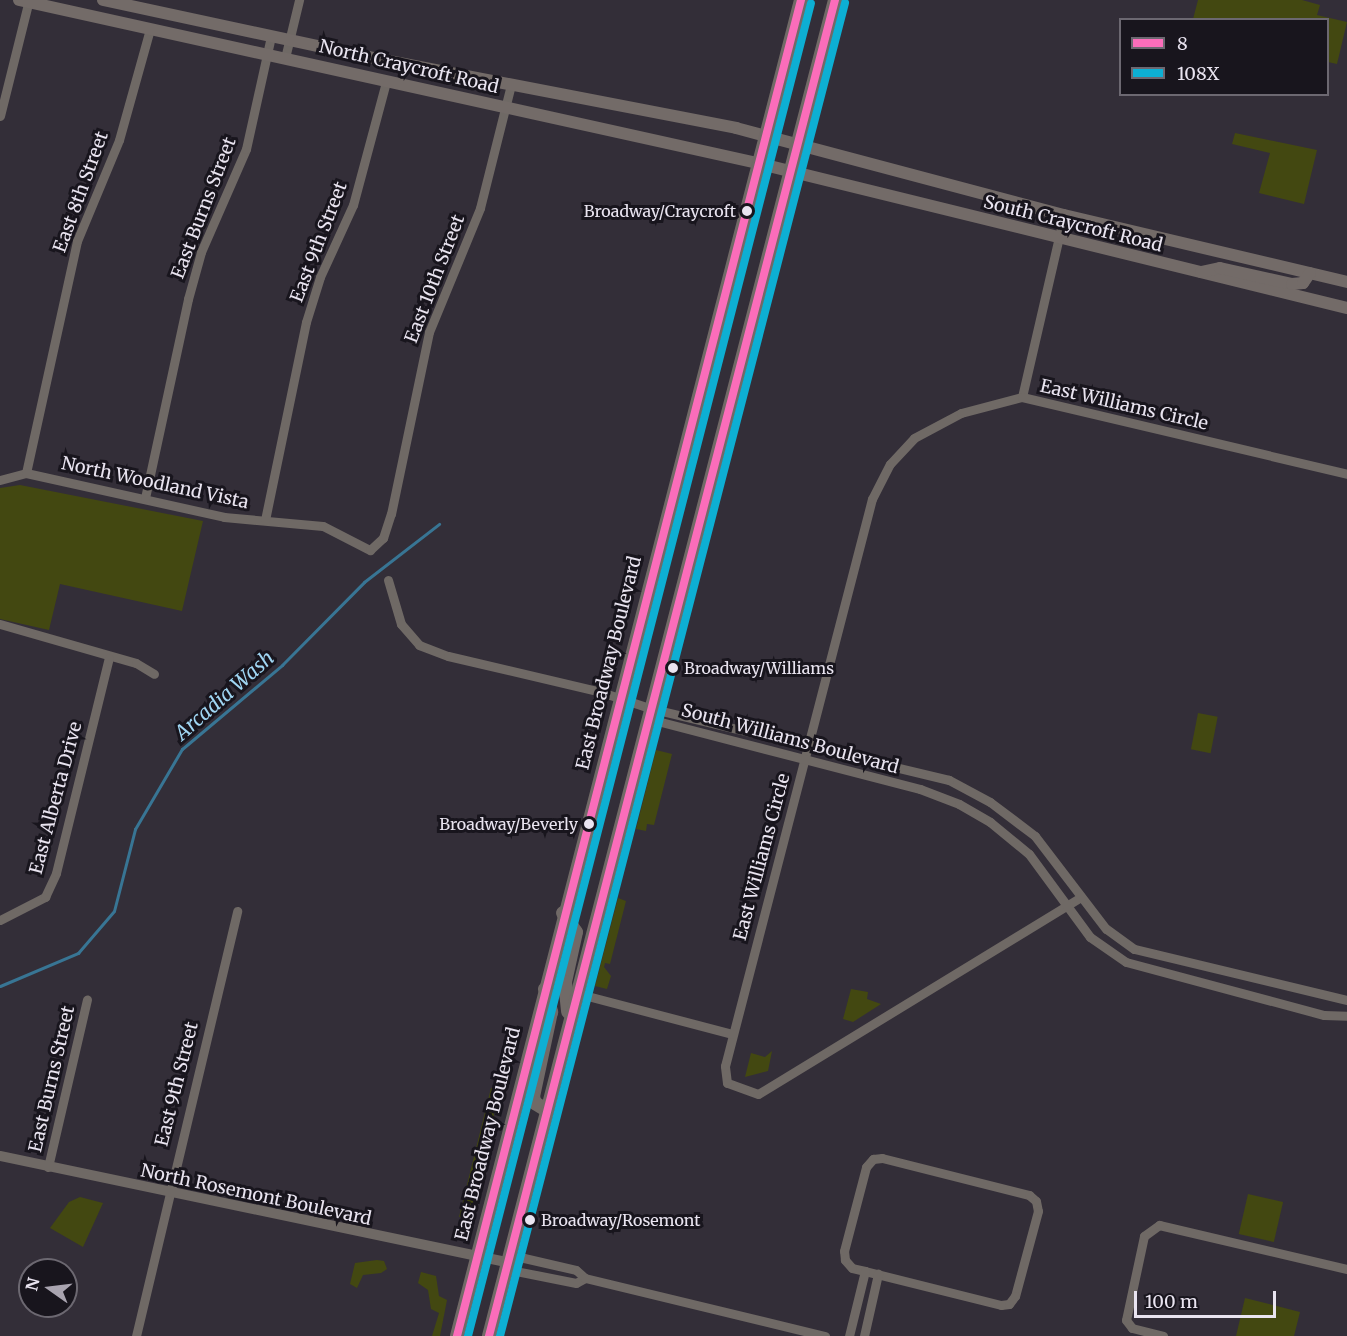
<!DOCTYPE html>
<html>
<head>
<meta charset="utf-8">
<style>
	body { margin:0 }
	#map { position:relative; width:1347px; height:1336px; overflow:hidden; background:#332e38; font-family:Merriweather,serif }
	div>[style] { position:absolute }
	.green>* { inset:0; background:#434811; transform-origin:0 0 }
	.stream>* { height:3px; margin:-1.5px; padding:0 1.5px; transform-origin:1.5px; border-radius:1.5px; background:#387594 }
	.minor>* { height:9px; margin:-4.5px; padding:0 4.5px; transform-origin:4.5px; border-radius:4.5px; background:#6f6965 }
	.tertiary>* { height:10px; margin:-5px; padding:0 5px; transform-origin:5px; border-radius:5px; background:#6f6965 }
	.secondary>* { height:12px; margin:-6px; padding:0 6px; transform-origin:6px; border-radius:6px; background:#736b68 }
	.primary>* { height:14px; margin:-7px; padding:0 7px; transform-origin:7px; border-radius:7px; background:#716a67 }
	.bus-1>* { height:8px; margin:-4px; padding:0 4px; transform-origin:4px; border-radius:4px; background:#fb6dba }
	.bus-2>* { height:8px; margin:-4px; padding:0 4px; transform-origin:4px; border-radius:4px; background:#0dafd3 }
	.dots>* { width:16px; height:16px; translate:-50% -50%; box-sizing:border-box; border:3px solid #18151d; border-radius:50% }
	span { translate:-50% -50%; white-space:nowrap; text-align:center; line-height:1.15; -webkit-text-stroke:6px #18151d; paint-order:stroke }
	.bus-label { font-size:16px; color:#e9e4f0 }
	.right { translate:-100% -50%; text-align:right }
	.left { translate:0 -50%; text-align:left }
	.street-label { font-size:18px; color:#e9e4f0 }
	.water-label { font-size:20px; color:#a0d6f3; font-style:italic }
	.legend { position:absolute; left:1119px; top:18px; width:210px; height:78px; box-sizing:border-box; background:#18151d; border:2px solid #6c6871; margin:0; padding:8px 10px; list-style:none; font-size:18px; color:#e9e4f0 }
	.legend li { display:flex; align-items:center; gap:12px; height:30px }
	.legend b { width:30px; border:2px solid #6c6871 }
	.north { position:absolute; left:18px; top:1258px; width:60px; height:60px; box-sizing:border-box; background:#18151d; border:2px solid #6c6871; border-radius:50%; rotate:284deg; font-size:16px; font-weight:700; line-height:24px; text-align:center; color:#e9e4f0 }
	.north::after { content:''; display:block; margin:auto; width:21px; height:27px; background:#a9a4b0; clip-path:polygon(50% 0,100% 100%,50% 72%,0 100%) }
	.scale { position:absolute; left:1134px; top:1291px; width:142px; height:27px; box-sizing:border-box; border:3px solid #e9e4f0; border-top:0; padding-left:8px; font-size:18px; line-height:21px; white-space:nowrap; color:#e9e4f0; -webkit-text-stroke:4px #18151d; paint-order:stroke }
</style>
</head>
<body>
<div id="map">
	<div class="green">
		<div style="clip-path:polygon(1198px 0,1302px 0,1320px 5px,1317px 15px,1347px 22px,1337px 64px,1328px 62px,1328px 20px,1193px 19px)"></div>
		<div style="clip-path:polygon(1235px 133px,1317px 150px,1304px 204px,1259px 193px,1270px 153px,1232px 144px)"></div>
		<div style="clip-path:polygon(20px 485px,203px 521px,182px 611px,60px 584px,49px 630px,0 619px,0 488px)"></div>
		<div style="left:1198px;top:713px;width:20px;height:37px;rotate:11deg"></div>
		<div style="clip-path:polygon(656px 750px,672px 754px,654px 825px,647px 824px,646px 831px,636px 829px)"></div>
		<div style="clip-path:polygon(618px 898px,626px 901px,610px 964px,605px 963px,604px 967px,611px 976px,607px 989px,595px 986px)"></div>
		<div style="clip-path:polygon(851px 989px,868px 992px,867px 999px,881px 1004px,853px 1022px,843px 1019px)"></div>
		<div style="clip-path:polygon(772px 1051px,768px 1071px,745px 1077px,751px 1053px,765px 1057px)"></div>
		<div style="clip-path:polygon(491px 1088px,498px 1089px,492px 1106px,495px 1120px,470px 1215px,459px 1217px)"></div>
		<div style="left:1248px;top:1194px;width:36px;height:41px;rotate:13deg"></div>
		<div style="clip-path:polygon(80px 1197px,103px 1203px,83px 1247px,50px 1228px,69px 1202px)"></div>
		<div style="clip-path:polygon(377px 1260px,384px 1261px,387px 1269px,381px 1273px,363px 1275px,357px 1288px,350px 1284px,355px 1263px)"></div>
		<div style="clip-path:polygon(421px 1272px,436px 1276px,439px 1296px,447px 1300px,440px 1336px,432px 1336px,439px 1313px,431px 1309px,428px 1290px,418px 1283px)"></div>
		<div style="clip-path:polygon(1245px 1298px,1300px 1312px,1294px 1336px,1236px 1336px)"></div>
	</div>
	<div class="stream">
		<div style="left:0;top:986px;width:85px;rotate:-22.9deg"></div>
		<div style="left:78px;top:953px;width:55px;rotate:-49.4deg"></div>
		<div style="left:114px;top:911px;width:85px;rotate:-75.6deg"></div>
		<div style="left:135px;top:829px;width:93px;rotate:-59.6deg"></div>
		<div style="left:182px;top:749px;width:131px;rotate:-40deg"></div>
		<div style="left:282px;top:665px;width:117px;rotate:-45.3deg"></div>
		<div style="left:364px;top:582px;width:95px;rotate:-37.7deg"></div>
	</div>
	<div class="minor">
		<div style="left:285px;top:58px;width:60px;rotate:-76.4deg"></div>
		<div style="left:0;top:116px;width:120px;rotate:-76deg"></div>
		<div style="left:1022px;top:397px;width:187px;rotate:-77deg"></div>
		<div style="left:26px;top:473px;width:238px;rotate:-77.6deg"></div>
		<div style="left:77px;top:241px;width:109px;rotate:-67.4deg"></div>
		<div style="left:119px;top:140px;width:115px;rotate:-74.4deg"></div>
		<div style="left:0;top:480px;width:27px;rotate:-15deg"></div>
		<div style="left:26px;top:473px;width:203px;rotate:12.5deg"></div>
		<div style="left:224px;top:517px;width:99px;rotate:5.2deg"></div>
		<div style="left:323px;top:526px;width:53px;rotate:27.1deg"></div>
		<div style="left:370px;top:550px;width:18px;rotate:-43deg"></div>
		<div style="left:383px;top:538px;width:25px;rotate:-72deg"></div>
		<div style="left:391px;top:514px;width:186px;rotate:-78.2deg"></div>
		<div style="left:429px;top:332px;width:134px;rotate:-67.6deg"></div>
		<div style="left:480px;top:208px;width:127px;rotate:-75.9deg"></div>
		<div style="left:145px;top:498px;width:204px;rotate:-77.8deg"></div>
		<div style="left:188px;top:299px;width:49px;rotate:-74.5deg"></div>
		<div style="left:201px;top:252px;width:112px;rotate:-66.4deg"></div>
		<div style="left:246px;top:149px;width:116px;rotate:-77.5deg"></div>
		<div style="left:265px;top:520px;width:202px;rotate:-78.3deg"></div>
		<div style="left:306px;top:322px;width:47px;rotate:-72.7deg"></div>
		<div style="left:320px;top:277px;width:79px;rotate:-65.4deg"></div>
		<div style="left:353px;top:205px;width:127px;rotate:-75deg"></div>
		<div style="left:388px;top:580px;width:46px;rotate:73.5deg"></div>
		<div style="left:401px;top:624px;width:28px;rotate:49deg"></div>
		<div style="left:419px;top:645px;width:31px;rotate:21deg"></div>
		<div style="left:448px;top:656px;width:157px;rotate:13.2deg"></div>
		<div style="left:601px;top:692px;width:51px;rotate:18.4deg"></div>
		<div style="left:0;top:624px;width:141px;rotate:16deg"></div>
		<div style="left:136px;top:663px;width:21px;rotate:31deg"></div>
		<div style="left:1081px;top:897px;width:378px;rotate:148.6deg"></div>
		<div style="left:758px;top:1094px;width:33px;rotate:-160deg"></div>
		<div style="left:727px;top:1083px;width:17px;rotate:-97deg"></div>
		<div style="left:725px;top:1066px;width:586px;rotate:-75.47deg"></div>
		<div style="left:872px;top:499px;width:39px;rotate:-63deg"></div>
		<div style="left:890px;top:464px;width:35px;rotate:-47deg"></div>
		<div style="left:914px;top:438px;width:53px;rotate:-28deg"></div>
		<div style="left:961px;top:413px;width:63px;rotate:-14.7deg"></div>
		<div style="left:1022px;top:397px;width:334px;rotate:13.3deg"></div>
		<div style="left:0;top:920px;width:51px;rotate:-27.1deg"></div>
		<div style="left:45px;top:897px;width:26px;rotate:-65deg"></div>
		<div style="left:56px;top:873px;width:221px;rotate:-76.2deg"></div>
		<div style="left:576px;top:993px;width:161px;rotate:14.7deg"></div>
		<div style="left:1347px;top:1000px;width:219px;rotate:-166.5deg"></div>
		<div style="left:1134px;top:949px;width:34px;rotate:-144deg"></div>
		<div style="left:1106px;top:929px;width:117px;rotate:-127.4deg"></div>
		<div style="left:1035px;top:836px;width:56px;rotate:-142.9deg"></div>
		<div style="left:990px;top:802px;width:47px;rotate:-151.8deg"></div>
		<div style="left:949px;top:780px;width:309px;rotate:-166.5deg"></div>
		<div style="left:649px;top:708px;width:18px;rotate:49deg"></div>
		<div style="left:661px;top:722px;width:268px;rotate:14.5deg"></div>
		<div style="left:920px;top:789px;width:42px;rotate:21deg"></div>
		<div style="left:959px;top:804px;width:36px;rotate:30deg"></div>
		<div style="left:990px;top:822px;width:50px;rotate:39.4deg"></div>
		<div style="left:1029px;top:854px;width:103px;rotate:53.7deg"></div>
		<div style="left:1090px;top:937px;width:44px;rotate:34.8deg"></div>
		<div style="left:1126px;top:962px;width:205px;rotate:15deg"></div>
		<div style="left:1324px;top:1015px;width:23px;rotate:2deg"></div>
		<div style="left:882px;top:1158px;width:152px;rotate:14.1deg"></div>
		<div style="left:1029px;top:1195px;width:9px;rotate:41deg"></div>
		<div style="left:1036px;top:1201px;width:10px;rotate:79deg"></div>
		<div style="left:1038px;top:1211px;width:88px;rotate:105.1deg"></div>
		<div style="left:1015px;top:1296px;width:10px;rotate:127deg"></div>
		<div style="left:1009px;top:1304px;width:8px;rotate:173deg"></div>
		<div style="left:1001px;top:1305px;width:140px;rotate:-166deg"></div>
		<div style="left:865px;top:1271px;width:13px;rotate:-167deg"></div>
		<div style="left:852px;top:1268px;width:11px;rotate:-131deg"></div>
		<div style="left:845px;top:1260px;width:9px;rotate:-96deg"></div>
		<div style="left:844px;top:1251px;width:87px;rotate:-75.3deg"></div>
		<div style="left:866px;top:1167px;width:11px;rotate:-49deg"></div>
		<div style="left:873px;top:1159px;width:9px;rotate:-6deg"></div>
		<div style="left:48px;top:1167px;width:172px;rotate:-76.9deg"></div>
		<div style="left:585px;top:1278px;width:10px;rotate:151deg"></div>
		<div style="left:576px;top:1283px;width:61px;rotate:-168.7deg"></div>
		<div style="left:516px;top:1271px;width:13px;rotate:-138deg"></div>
		<div style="left:506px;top:1262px;width:18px;rotate:-13deg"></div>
		<div style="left:524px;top:1258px;width:53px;rotate:13deg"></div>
		<div style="left:576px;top:1270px;width:12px;rotate:42deg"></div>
		<div style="left:585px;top:1278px;width:247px;rotate:13.6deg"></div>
		<div style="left:1126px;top:1320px;width:86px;rotate:-77.9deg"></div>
		<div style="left:1144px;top:1236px;width:19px;rotate:-36deg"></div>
		<div style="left:1159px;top:1225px;width:193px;rotate:13.2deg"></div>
		<div style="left:1126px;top:1320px;width:10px;rotate:53deg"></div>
		<div style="left:1132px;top:1328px;width:32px;rotate:14deg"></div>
		<div style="left:136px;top:1336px;width:437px;rotate:-76.6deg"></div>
		<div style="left:849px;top:1336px;width:67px;rotate:-76.2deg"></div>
		<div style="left:864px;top:1336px;width:64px;rotate:-77.3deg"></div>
	</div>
	<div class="tertiary">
		<div style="left:0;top:1156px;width:517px;rotate:11.83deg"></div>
	</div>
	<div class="secondary">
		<div style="left:19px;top:0;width:756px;rotate:12.45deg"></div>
		<div style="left:757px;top:163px;width:608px;rotate:13.81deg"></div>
		<div style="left:103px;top:0;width:271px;rotate:12.1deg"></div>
		<div style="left:368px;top:57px;width:375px;rotate:10.9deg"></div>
		<div style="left:736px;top:128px;width:339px;rotate:14.9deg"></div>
		<div style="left:1064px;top:215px;width:291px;rotate:13.3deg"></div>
		<div style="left:1201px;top:272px;width:19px;rotate:-12deg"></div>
		<div style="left:1220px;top:268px;width:74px;rotate:12.5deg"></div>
		<div style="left:1292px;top:284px;width:11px;rotate:-5deg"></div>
		<div style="left:1303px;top:283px;width:12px;rotate:-55deg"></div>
	</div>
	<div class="primary">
		<div style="left:563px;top:913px;width:23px;rotate:56deg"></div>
		<div style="left:576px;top:932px;width:51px;rotate:102.4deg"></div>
		<div style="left:565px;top:982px;width:30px;rotate:84deg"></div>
		<div style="left:545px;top:989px;width:24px;rotate:75deg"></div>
		<div style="left:551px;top:1012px;width:87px;rotate:102deg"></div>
		<div style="left:533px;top:1097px;width:6px;rotate:72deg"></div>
		<div style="left:535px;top:1103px;width:13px;rotate:32deg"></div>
		<div style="left:457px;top:1336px;width:1380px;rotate:-75.56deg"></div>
		<div style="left:489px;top:1336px;width:1380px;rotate:-75.48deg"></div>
	</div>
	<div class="bus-1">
		<div style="left:457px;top:1336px;width:1380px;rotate:-75.56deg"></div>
		<div style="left:489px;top:1336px;width:1380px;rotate:-75.48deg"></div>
	</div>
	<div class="bus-2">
		<div style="left:468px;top:1336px;width:1376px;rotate:-75.57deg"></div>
		<div style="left:500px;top:1336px;width:1377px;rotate:-75.49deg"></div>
	</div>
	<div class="dots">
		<div style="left:747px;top:211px;background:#e9e4f0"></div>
		<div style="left:673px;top:668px;background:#e9e4f0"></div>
		<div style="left:589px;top:824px;background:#e9e4f0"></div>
		<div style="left:530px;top:1220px;background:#e9e4f0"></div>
	</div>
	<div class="bus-label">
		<span class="right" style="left:736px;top:211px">Broadway/Craycroft</span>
		<span class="left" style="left:684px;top:668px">Broadway/Williams</span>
		<span class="right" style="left:578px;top:824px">Broadway/Beverly</span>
		<span class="left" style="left:541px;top:1220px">Broadway/Rosemont</span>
	</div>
	<div class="street-label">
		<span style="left:409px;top:67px;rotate:13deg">North Craycroft Road</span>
		<span style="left:81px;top:192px;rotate:-70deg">East 8th Street</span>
		<span style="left:204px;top:208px;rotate:-69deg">East Burns Street</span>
		<span style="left:1073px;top:224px;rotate:14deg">South Craycroft Road</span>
		<span style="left:319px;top:242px;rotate:-69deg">East 9th Street</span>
		<span style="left:435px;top:279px;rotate:-69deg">East 10th Street</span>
		<span style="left:1124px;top:405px;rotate:13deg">East Williams Circle</span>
		<span style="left:155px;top:483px;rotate:12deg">North Woodland Vista</span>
		<span style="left:609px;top:663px;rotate:-76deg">East Broadway Boulevard</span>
		<span style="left:790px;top:739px;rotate:15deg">South Williams Boulevard</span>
		<span style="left:56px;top:798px;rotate:-75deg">East Alberta Drive</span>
		<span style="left:762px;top:857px;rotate:-75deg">East Williams Circle</span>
		<span style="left:52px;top:1079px;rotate:-77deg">East Burns Street</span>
		<span style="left:177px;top:1084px;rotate:-76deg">East 9th Street</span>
		<span style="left:488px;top:1134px;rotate:-76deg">East Broadway Boulevard</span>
		<span style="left:256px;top:1195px;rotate:12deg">North Rosemont Boulevard</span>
	</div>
	<div class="water-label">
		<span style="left:224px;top:695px;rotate:-41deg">Arcadia Wash</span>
	</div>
	<ul class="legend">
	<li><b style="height:8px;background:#fb6dba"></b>8</li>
	<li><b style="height:8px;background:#0dafd3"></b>108X</li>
	</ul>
	<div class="north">N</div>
	<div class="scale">100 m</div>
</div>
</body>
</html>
